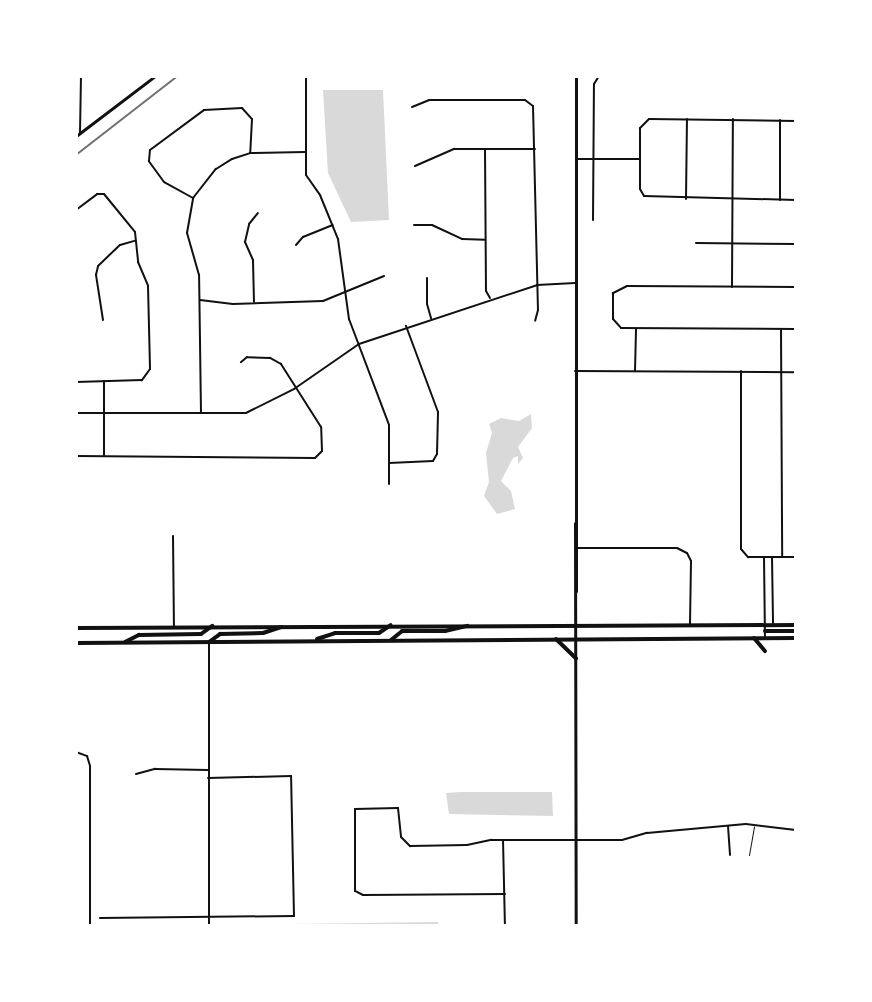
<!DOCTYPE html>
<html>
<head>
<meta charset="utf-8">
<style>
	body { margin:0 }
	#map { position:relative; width:872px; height:1002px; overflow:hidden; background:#fff; font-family:Montserrat,sans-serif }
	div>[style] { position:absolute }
	.water>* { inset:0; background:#d9d9d9 }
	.service>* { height:1px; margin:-0.5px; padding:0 0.5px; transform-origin:0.5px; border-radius:0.5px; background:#111 }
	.minor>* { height:2px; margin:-1px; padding:0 1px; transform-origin:1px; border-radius:1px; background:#111 }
	.tertiary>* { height:3px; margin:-1.5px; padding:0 1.5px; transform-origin:1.5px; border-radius:1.5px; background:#111 }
	.trunk>* { height:4px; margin:-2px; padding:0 2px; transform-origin:2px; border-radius:2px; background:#111 }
	.rail>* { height:1.5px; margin:-0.75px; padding:0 0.75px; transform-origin:0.75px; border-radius:0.75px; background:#707070 }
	span { translate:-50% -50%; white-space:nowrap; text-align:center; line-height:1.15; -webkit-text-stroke:4.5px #fff; paint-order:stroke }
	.frame { position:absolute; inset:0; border:78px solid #fff; pointer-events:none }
</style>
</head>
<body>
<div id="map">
	<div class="water">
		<div style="clip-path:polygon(323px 90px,383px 90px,389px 220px,351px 222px,328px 173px)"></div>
		<div style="clip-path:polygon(531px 414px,532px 428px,518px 447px,523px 458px,518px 464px,518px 456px,513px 458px,501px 481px,511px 491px,515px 509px,497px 514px,484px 496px,489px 482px,486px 453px,492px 433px,489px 424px,501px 418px,519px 421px)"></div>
		<div style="clip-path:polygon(460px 792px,552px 792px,553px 816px,449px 814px,446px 793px)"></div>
		<div style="clip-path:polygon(438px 922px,438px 926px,290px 925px,290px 924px)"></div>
	</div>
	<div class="service">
		<div style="left:749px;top:855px;width:29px;rotate:-80deg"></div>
	</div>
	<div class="minor">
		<div style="left:777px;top:76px;width:19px;rotate:3deg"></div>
		<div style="left:306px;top:77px;width:98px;rotate:90deg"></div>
		<div style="left:306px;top:175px;width:24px;rotate:55deg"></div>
		<div style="left:320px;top:195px;width:48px;rotate:67.8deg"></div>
		<div style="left:338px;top:239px;width:81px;rotate:82.2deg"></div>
		<div style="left:349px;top:319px;width:113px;rotate:69.3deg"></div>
		<div style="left:389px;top:425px;width:59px;rotate:90deg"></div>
		<div style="left:412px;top:107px;width:18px;rotate:-22deg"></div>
		<div style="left:429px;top:100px;width:96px"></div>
		<div style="left:525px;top:100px;width:10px;rotate:37deg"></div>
		<div style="left:533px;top:106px;width:204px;rotate:88.6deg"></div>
		<div style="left:538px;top:310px;width:11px;rotate:105deg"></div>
		<div style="left:780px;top:120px;width:80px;rotate:90deg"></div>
		<div style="left:796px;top:121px;width:147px;rotate:-179.2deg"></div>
		<div style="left:649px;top:119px;width:13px;rotate:135deg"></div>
		<div style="left:640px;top:128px;width:61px;rotate:90deg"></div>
		<div style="left:640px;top:189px;width:8px;rotate:60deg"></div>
		<div style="left:644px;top:196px;width:152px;rotate:1.5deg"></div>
		<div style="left:80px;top:133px;width:57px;rotate:-89deg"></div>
		<div style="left:485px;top:149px;width:142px;rotate:89.6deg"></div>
		<div style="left:486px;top:291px;width:8px;rotate:60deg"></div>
		<div style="left:577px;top:159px;width:63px"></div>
		<div style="left:415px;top:166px;width:43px;rotate:-23.6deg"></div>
		<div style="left:454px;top:149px;width:81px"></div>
		<div style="left:193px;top:198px;width:33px;rotate:-151deg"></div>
		<div style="left:164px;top:182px;width:26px;rotate:-126deg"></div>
		<div style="left:149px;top:161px;width:11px;rotate:-85deg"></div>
		<div style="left:150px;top:150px;width:67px;rotate:-36.5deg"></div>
		<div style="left:204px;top:110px;width:38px;rotate:-3deg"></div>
		<div style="left:242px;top:108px;width:15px;rotate:48deg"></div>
		<div style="left:252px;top:119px;width:34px;rotate:93deg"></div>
		<div style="left:686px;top:199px;width:80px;rotate:-89.3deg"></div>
		<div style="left:76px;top:210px;width:26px;rotate:-37deg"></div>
		<div style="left:97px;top:194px;width:7px"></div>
		<div style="left:104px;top:194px;width:49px;rotate:50.8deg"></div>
		<div style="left:135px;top:232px;width:30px;rotate:84deg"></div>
		<div style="left:138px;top:262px;width:26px;rotate:67deg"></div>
		<div style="left:148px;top:286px;width:83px;rotate:88.6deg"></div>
		<div style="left:150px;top:369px;width:14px;rotate:126deg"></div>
		<div style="left:142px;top:380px;width:66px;rotate:178.3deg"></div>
		<div style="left:593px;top:220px;width:136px;rotate:-89.6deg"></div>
		<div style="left:594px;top:84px;width:9px;rotate:-58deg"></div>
		<div style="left:414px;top:225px;width:18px"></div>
		<div style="left:432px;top:225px;width:33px;rotate:25deg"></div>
		<div style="left:462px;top:239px;width:23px;rotate:2deg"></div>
		<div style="left:696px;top:243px;width:100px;rotate:0.6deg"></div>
		<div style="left:296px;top:245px;width:11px;rotate:-49deg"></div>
		<div style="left:303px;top:237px;width:32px;rotate:-22deg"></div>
		<div style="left:427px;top:278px;width:26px;rotate:90deg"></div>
		<div style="left:427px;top:304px;width:15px;rotate:74deg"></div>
		<div style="left:732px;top:287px;width:168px;rotate:-89.7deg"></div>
		<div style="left:796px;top:287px;width:169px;rotate:-179.7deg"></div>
		<div style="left:627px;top:286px;width:16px;rotate:153deg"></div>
		<div style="left:613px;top:293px;width:26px;rotate:90deg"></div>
		<div style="left:613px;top:319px;width:12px;rotate:48deg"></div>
		<div style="left:621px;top:328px;width:175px;rotate:0.3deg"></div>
		<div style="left:200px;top:300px;width:33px;rotate:7deg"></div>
		<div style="left:233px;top:304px;width:90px;rotate:-1.9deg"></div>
		<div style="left:323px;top:301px;width:66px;rotate:-22.3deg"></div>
		<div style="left:254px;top:302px;width:42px;rotate:-91.4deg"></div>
		<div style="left:253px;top:260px;width:20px;rotate:-114deg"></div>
		<div style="left:245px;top:242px;width:18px;rotate:-77deg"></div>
		<div style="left:249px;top:224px;width:14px;rotate:-51deg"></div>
		<div style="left:103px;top:320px;width:46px;rotate:-98.8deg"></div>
		<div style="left:96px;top:275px;width:9px;rotate:-77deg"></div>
		<div style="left:98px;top:266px;width:30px;rotate:-44deg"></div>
		<div style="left:120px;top:245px;width:15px;rotate:-16deg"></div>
		<div style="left:781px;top:329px;width:228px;rotate:89.7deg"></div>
		<div style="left:575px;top:371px;width:221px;rotate:0.3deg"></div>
		<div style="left:635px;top:371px;width:42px;rotate:-88.6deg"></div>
		<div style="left:741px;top:371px;width:178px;rotate:90deg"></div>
		<div style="left:741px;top:549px;width:11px;rotate:49deg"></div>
		<div style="left:748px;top:557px;width:48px"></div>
		<div style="left:104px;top:381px;width:75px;rotate:90deg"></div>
		<div style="left:76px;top:413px;width:170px"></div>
		<div style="left:246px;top:413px;width:54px;rotate:-26.6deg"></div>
		<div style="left:294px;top:389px;width:79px;rotate:-34.7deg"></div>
		<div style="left:359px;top:344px;width:188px;rotate:-18.3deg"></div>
		<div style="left:537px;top:285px;width:38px;rotate:-3deg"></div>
		<div style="left:201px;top:413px;width:138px;rotate:-90.8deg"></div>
		<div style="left:199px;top:275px;width:44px;rotate:-105.9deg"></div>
		<div style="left:187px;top:233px;width:36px;rotate:-80deg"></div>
		<div style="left:193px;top:198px;width:37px;rotate:-52deg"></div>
		<div style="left:216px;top:169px;width:19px;rotate:-32deg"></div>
		<div style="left:232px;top:159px;width:19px;rotate:-18deg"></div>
		<div style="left:250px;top:153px;width:55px;rotate:-1deg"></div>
		<div style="left:76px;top:456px;width:239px;rotate:0.5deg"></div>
		<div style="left:315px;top:458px;width:10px;rotate:-45deg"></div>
		<div style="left:322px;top:451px;width:24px;rotate:-92deg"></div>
		<div style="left:321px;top:427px;width:75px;rotate:-122.4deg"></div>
		<div style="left:281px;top:364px;width:13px;rotate:-151deg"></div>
		<div style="left:270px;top:358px;width:23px;rotate:-178deg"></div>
		<div style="left:247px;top:357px;width:8px;rotate:140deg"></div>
		<div style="left:389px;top:463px;width:44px;rotate:-2.6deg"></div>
		<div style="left:433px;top:461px;width:8px;rotate:-60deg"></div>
		<div style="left:437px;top:454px;width:42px;rotate:-88.6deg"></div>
		<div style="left:438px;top:412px;width:92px;rotate:-110.4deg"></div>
		<div style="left:173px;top:536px;width:91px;rotate:89.4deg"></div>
		<div style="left:578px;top:548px;width:99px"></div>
		<div style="left:677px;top:548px;width:11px;rotate:27deg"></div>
		<div style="left:687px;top:553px;width:9px;rotate:63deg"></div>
		<div style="left:691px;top:561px;width:63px;rotate:90.9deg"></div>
		<div style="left:764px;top:557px;width:81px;rotate:89.3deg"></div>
		<div style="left:772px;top:557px;width:66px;rotate:89.1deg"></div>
		<div style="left:76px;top:752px;width:12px;rotate:20deg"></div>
		<div style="left:87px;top:756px;width:10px;rotate:73deg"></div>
		<div style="left:90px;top:766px;width:160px;rotate:90deg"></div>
		<div style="left:136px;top:774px;width:20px;rotate:-15deg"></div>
		<div style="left:155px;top:769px;width:53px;rotate:1.1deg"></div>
		<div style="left:728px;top:826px;width:29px;rotate:86deg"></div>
		<div style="left:503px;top:840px;width:86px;rotate:88.7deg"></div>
		<div style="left:505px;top:894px;width:142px;rotate:179.6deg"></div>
		<div style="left:363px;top:895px;width:9px;rotate:-153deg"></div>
		<div style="left:355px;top:891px;width:82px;rotate:-90deg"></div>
		<div style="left:355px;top:809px;width:43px;rotate:-1.3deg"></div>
		<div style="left:398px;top:808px;width:29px;rotate:84deg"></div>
		<div style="left:401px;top:837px;width:13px;rotate:45deg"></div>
		<div style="left:410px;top:846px;width:57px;rotate:-1deg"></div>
		<div style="left:467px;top:845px;width:25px;rotate:-12deg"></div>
		<div style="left:491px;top:840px;width:131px"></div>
		<div style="left:622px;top:840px;width:26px;rotate:-16deg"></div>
		<div style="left:647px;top:833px;width:99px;rotate:-5.2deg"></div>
		<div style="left:746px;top:824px;width:50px;rotate:6.8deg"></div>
		<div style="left:100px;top:918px;width:194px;rotate:-0.6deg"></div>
		<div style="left:294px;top:916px;width:140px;rotate:-91.2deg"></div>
		<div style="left:291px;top:776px;width:83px;rotate:178.6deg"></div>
		<div style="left:209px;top:926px;width:284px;rotate:-90deg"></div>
	</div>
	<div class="tertiary">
		<div style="left:576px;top:76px;width:515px;rotate:90deg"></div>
		<div style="left:76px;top:136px;width:99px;rotate:-37.2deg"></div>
		<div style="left:575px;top:523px;width:403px;rotate:89.9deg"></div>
	</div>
	<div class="trunk">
		<div style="left:76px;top:628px;width:720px;rotate:-0.24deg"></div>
		<div style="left:765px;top:631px;width:31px"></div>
		<div style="left:754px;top:638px;width:17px;rotate:50deg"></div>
		<div style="left:317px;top:639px;width:19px;rotate:-18deg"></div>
		<div style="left:335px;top:633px;width:44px"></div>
		<div style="left:379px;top:633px;width:14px;rotate:-34deg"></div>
		<div style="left:556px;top:639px;width:28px;rotate:44deg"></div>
		<div style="left:391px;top:640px;width:14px;rotate:-39deg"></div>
		<div style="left:402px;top:631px;width:43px"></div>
		<div style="left:445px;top:631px;width:23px;rotate:-13deg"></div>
		<div style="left:125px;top:642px;width:16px;rotate:-27deg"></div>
		<div style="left:139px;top:635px;width:62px;rotate:-0.9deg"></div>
		<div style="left:201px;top:634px;width:14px;rotate:-36deg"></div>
		<div style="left:209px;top:642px;width:14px;rotate:-36deg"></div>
		<div style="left:220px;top:634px;width:43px;rotate:-1.3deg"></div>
		<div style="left:263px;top:633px;width:19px;rotate:-18deg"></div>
		<div style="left:76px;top:643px;width:720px;rotate:-0.4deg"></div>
	</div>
	<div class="rail">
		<div style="left:76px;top:155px;width:129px;rotate:-37.8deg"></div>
	</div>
	<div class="frame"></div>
</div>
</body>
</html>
